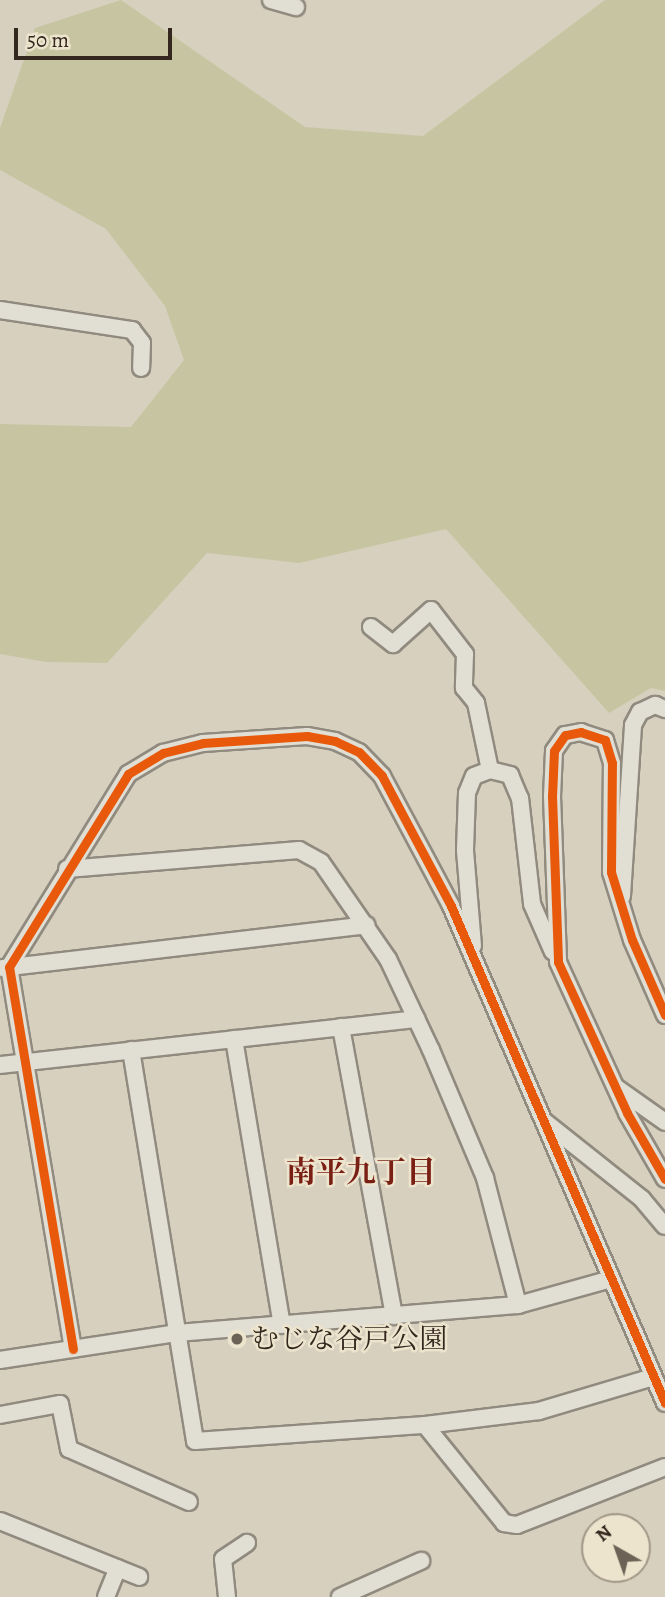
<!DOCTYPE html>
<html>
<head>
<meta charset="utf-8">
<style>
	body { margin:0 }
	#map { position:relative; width:665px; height:1597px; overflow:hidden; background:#d8d0be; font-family:Alegreya,"Noto Serif JP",serif }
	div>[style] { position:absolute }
	.green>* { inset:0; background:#c7c5a1 }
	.roads { filter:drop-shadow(2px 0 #908a7f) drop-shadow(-2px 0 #908a7f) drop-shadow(0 2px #908a7f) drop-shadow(0 -2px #908a7f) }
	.minor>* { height:16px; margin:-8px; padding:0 8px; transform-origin:8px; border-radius:8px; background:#e1ded4 }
	.cycleway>* { height:9px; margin:-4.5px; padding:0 4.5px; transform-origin:4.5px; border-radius:4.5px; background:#e8590c }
	.dots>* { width:19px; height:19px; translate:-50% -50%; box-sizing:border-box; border:4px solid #ede4ce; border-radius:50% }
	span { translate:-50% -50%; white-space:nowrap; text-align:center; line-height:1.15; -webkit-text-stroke:5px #ede4ce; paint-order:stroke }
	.poi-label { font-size:28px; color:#33271e }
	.left { translate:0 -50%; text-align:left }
	.neighbourhood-label { font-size:30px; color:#7a1f14; font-weight:700 }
	.north { position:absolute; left:581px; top:1513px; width:70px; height:70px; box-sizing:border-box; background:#ede4ce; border:2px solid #a39888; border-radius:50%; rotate:320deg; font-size:19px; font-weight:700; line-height:28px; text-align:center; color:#33271e }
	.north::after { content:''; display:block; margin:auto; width:24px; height:32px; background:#6d6256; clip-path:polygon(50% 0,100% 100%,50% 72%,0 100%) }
	.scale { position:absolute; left:14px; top:28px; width:158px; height:32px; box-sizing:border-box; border:4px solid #33271e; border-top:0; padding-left:9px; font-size:21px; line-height:24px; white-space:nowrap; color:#33271e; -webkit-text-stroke:5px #ede4ce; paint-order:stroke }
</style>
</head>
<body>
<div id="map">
	<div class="green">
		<div style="clip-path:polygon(121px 0,305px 127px,423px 136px,605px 0,665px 0,665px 691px,651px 688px,609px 713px,446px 529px,299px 563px,207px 553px,107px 663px,46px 662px,0 654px,0 424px,131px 427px,184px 360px,165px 306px,106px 229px,0 170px,0 128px,35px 28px)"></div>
	</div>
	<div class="roads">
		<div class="minor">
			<div style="left:271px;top:0;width:26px;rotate:16deg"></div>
			<div style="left:0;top:310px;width:134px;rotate:8.6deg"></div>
			<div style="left:132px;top:330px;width:16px;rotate:52deg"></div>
			<div style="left:142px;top:343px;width:25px;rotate:92deg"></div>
			<div style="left:371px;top:627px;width:28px;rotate:38deg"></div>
			<div style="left:393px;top:644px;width:51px;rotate:-41.8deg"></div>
			<div style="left:431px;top:610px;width:56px;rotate:52.3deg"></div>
			<div style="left:465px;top:654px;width:34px;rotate:92deg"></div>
			<div style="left:464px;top:688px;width:19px;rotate:51deg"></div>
			<div style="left:476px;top:703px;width:68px;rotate:78.2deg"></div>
			<div style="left:67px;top:869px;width:233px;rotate:-4.7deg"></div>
			<div style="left:299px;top:850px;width:25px;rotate:29deg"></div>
			<div style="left:321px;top:862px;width:118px;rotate:55.4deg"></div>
			<div style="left:388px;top:959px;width:101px;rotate:64.7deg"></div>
			<div style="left:431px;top:1050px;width:139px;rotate:67.1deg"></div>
			<div style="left:485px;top:1178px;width:131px;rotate:75.4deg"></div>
			<div style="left:622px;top:896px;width:171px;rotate:-86.3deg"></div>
			<div style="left:633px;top:725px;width:15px;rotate:-62deg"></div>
			<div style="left:640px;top:712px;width:17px;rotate:-25deg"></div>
			<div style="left:655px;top:705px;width:11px;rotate:22deg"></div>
			<div style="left:473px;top:946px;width:96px;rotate:-94.8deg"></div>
			<div style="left:465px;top:850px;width:57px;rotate:-88deg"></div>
			<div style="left:467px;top:793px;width:18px;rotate:-68deg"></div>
			<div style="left:474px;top:776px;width:17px;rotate:-21deg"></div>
			<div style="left:490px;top:770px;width:21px;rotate:14deg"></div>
			<div style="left:510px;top:775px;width:25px;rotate:67deg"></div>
			<div style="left:520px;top:798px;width:107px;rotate:83.5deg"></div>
			<div style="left:532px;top:904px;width:52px;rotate:66.4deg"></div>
			<div style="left:2px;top:968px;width:367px;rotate:-6.7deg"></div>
			<div style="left:665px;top:1015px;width:82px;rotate:-113.7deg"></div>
			<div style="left:632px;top:940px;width:71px;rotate:-107.2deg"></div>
			<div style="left:611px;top:872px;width:109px;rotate:-89.5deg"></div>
			<div style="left:612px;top:763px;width:24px;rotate:-107deg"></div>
			<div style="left:605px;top:740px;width:25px;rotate:-162deg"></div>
			<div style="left:581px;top:732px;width:16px;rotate:169deg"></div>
			<div style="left:565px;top:735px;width:19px;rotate:125deg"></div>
			<div style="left:554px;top:751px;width:45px;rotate:92.5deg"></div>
			<div style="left:552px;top:796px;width:166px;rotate:87.9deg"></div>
			<div style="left:558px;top:962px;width:166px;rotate:65.4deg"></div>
			<div style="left:627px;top:1113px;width:76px;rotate:60.1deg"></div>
			<div style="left:341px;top:1027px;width:294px;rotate:79.6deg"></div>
			<div style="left:234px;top:1039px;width:290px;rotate:80.5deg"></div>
			<div style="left:131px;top:1050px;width:396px;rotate:80.7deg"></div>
			<div style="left:195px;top:1441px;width:231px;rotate:-4deg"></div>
			<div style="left:425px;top:1425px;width:115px;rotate:-7deg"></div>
			<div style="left:539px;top:1411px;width:119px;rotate:-16.6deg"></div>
			<div style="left:0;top:1065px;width:419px;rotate:-6.3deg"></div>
			<div style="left:617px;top:1088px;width:59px;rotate:35.3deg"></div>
			<div style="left:544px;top:1121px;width:125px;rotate:38.5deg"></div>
			<div style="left:642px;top:1199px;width:35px;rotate:50deg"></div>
			<div style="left:73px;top:1349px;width:387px;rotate:-99.5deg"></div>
			<div style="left:9px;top:967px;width:227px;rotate:-58.3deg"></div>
			<div style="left:128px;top:774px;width:41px;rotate:-31deg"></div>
			<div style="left:163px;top:753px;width:41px;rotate:-14deg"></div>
			<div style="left:203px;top:743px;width:104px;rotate:-3.9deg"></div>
			<div style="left:307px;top:736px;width:28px;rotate:10deg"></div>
			<div style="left:335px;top:741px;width:26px;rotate:25deg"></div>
			<div style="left:359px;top:752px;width:33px;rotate:46deg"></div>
			<div style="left:382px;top:776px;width:147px;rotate:62deg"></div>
			<div style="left:451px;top:906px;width:541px;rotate:66.7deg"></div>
			<div style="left:0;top:1360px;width:178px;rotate:-8.7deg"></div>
			<div style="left:176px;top:1333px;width:343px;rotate:-4.7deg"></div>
			<div style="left:518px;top:1305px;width:97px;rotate:-15.6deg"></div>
			<div style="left:0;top:1415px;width:61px;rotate:-10.4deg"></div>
			<div style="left:60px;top:1404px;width:46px;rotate:78.7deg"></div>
			<div style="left:69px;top:1449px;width:131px;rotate:23.8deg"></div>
			<div style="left:425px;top:1425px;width:126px;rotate:51.1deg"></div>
			<div style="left:504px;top:1523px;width:13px;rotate:9deg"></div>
			<div style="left:517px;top:1525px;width:159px;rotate:-21.4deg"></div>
			<div style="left:0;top:1521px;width:150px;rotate:21.9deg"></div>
			<div style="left:106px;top:1597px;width:31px;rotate:-68deg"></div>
			<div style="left:227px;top:1597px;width:38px;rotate:-96deg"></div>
			<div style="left:223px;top:1559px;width:29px;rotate:-34deg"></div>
			<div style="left:340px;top:1597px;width:89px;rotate:-24deg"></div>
		</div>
	</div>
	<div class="cycleway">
		<div style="left:665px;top:1015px;width:82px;rotate:-113.7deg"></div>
		<div style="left:632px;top:940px;width:71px;rotate:-107.2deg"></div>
		<div style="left:611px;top:872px;width:109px;rotate:-89.5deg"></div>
		<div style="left:612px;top:763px;width:24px;rotate:-107deg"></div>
		<div style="left:605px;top:740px;width:25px;rotate:-162deg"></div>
		<div style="left:581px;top:732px;width:16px;rotate:169deg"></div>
		<div style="left:565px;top:735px;width:19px;rotate:125deg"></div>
		<div style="left:554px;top:751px;width:45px;rotate:92.5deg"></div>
		<div style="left:552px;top:796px;width:166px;rotate:87.9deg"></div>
		<div style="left:558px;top:962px;width:166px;rotate:65.4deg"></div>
		<div style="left:627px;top:1113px;width:76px;rotate:60.1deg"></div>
		<div style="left:73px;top:1349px;width:387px;rotate:-99.5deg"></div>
		<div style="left:9px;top:967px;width:227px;rotate:-58.3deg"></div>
		<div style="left:128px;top:774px;width:41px;rotate:-31deg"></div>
		<div style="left:163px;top:753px;width:41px;rotate:-14deg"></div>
		<div style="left:203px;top:743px;width:104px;rotate:-3.9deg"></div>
		<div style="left:307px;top:736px;width:28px;rotate:10deg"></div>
		<div style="left:335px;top:741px;width:26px;rotate:25deg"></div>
		<div style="left:359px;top:752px;width:33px;rotate:46deg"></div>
		<div style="left:382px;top:776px;width:147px;rotate:62deg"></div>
		<div style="left:451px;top:906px;width:541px;rotate:66.7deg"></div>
	</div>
	<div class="dots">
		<div style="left:237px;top:1339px;background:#6d6256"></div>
	</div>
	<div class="poi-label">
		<span class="left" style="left:251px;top:1339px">むじな谷戸公園</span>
	</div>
	<div class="neighbourhood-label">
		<span style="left:361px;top:1172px">南平九丁目</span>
	</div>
	<div class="north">N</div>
	<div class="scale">50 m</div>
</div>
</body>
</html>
